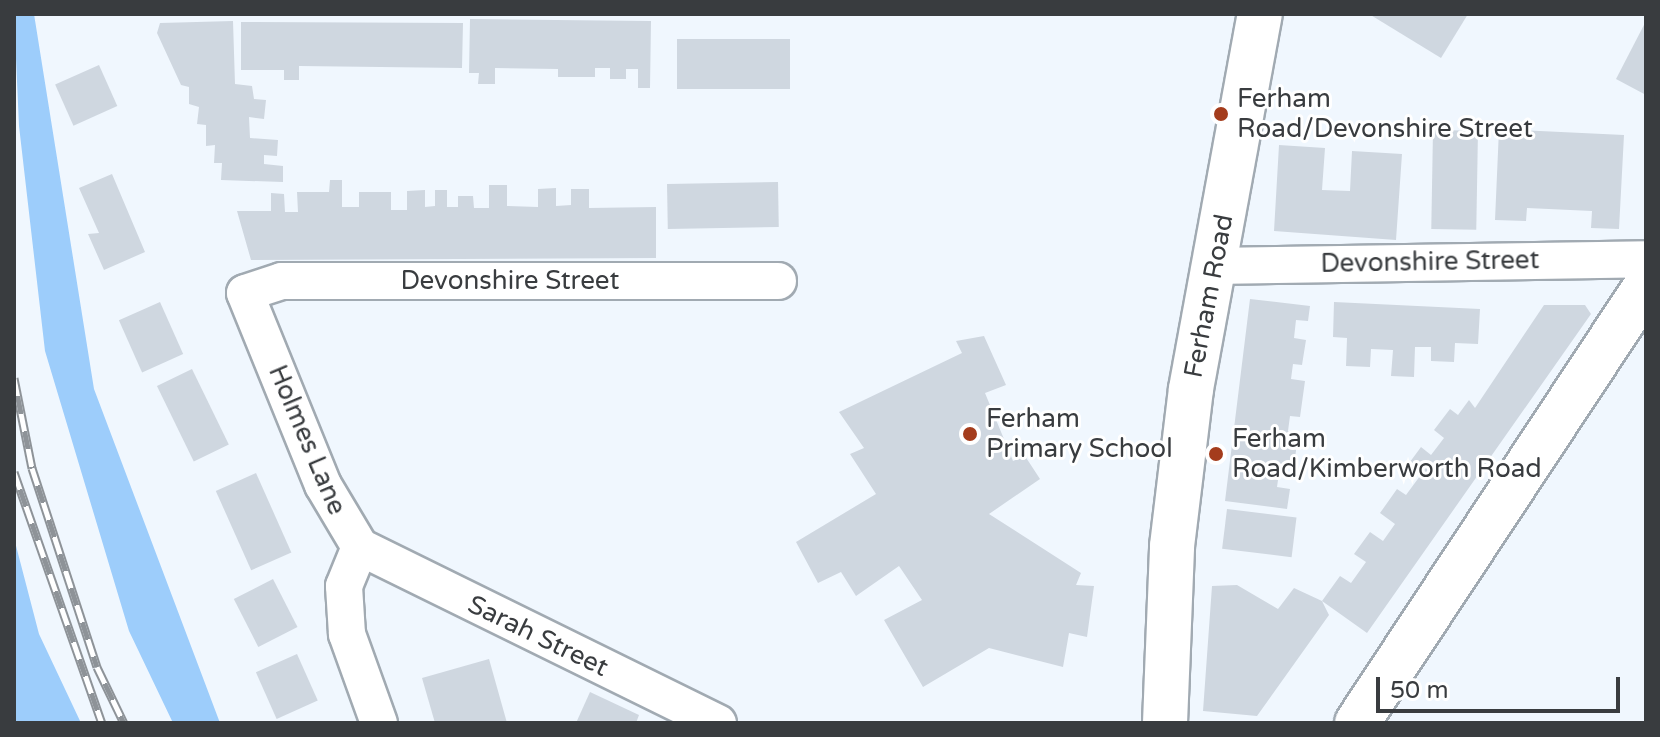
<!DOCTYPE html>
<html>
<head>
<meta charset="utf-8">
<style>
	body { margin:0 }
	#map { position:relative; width:1660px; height:737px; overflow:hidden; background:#f0f7fe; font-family:"Varela Round",sans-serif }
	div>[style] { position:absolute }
	.green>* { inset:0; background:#9dcdfb }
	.building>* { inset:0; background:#cfd7e0; transform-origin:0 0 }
	.roads { filter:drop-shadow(2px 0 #a1aab2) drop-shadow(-2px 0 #a1aab2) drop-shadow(0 2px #a1aab2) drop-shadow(0 -2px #a1aab2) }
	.minor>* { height:36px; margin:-18px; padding:0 18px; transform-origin:18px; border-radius:18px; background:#fff }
	.tertiary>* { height:44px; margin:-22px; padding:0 22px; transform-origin:22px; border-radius:22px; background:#fff }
	.rail>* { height:9px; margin-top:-4.5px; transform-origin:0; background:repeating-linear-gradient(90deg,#fff 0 18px,#8e9398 0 36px); box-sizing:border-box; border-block:2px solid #8e9398 }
	.dots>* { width:22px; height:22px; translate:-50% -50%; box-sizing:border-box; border:4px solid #fff; border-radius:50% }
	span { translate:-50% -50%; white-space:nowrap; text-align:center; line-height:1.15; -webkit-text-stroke:6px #fff; paint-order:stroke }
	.poi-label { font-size:26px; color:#393c3f }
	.left { translate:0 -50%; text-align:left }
	.street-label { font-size:26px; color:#393c3f }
	.frame { position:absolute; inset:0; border:16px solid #393c3f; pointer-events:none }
	.scale { position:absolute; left:1376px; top:677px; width:244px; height:36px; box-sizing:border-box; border:4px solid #393c3f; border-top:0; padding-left:10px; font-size:24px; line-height:28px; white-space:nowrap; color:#393c3f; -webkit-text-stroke:6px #fff; paint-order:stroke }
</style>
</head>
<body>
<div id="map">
	<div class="green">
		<div style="clip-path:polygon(14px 14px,34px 14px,94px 389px,220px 723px,173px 723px,129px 631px,45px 351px,19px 126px)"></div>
		<div style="clip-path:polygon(14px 538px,39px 634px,81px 723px,14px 723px)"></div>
	</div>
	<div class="building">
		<div style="clip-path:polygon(1369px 14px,1468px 14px,1441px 58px)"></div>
		<div style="clip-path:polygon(470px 19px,651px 21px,650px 88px,638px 88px,638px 69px,626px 69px,626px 79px,610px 79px,610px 68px,595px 68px,595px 77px,558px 77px,558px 69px,495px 68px,495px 84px,478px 84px,479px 73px,469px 73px)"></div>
		<div style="clip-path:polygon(233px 21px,235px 84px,252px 86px,254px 99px,266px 100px,264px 119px,249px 117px,250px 138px,278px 140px,277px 156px,264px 155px,264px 164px,283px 166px,283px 182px,221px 180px,222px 163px,214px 163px,215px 145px,206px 146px,206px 125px,197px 124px,199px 107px,189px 104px,189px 87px,181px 85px,157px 33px,160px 23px)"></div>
		<div style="clip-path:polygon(1646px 21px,1646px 95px,1616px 79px)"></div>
		<div style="clip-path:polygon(241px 22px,463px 23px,462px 68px,299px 66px,299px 80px,284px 80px,284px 70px,241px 70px)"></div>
		<div style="left:677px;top:39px;width:113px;height:50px"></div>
		<div style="left:99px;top:65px;width:45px;height:48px;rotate:66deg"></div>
		<div style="clip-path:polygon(1499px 129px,1624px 135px,1619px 229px,1591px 228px,1592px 211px,1527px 208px,1526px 221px,1495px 220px)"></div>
		<div style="left:1433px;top:130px;width:45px;height:99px;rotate:1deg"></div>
		<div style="clip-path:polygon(1279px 145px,1325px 148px,1322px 190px,1350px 191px,1352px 151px,1402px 154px,1396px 240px,1274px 231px)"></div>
		<div style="clip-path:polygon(112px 174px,145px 252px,104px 270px,88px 234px,99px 233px,79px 188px)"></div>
		<div style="clip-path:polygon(330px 180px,342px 180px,342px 207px,359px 207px,359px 192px,391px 192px,391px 210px,407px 210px,407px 191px,425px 190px,425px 207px,435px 206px,435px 190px,447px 190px,447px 207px,458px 207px,458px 196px,473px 196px,474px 208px,489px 208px,489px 185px,507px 185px,507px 206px,538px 207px,538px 189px,556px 188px,556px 206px,571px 205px,571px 189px,589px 189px,589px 208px,656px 207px,656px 258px,251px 260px,237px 211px,271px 211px,271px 193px,284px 194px,285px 212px,298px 212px,297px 192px,329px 192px)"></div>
		<div style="left:778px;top:182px;width:45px;height:111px;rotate:89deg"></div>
		<div style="clip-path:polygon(1250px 299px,1310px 306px,1308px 321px,1296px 320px,1294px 338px,1306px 340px,1302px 365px,1293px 364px,1291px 379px,1305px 381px,1300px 417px,1290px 416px,1288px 431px,1298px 433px,1294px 468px,1280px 466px,1277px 487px,1290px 489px,1287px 509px,1225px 501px)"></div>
		<div style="left:160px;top:302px;width:57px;height:45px;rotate:66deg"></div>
		<div style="clip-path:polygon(1334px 302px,1480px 309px,1478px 344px,1455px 343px,1454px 362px,1431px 361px,1431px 347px,1415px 347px,1414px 377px,1391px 376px,1393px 350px,1371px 349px,1370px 367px,1346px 366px,1347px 338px,1333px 337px)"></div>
		<div style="clip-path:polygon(1544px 305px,1585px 305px,1591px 314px,1367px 633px,1322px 601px,1340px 576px,1351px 583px,1366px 562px,1354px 554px,1370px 532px,1383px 541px,1395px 524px,1380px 513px,1397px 489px,1406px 495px,1420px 476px,1407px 466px,1421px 447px,1431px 455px,1444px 438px,1434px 430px,1450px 409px,1458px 415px,1469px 400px,1475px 408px)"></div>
		<div style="clip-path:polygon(984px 336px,1006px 385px,985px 393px,1013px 461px,1025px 456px,1040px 479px,989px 514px,1081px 573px,1076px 585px,1094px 586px,1087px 637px,1069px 633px,1063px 667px,989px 648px,923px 687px,884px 620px,922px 600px,899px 566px,856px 596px,841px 572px,818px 583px,796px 542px,876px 494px,850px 454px,864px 448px,839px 412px,962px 353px,956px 341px)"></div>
		<div style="left:192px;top:369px;width:84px;height:39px;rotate:64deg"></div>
		<div style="left:256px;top:473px;width:87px;height:44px;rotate:66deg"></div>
		<div style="left:1227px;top:509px;width:70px;height:40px;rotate:7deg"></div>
		<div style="left:273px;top:579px;width:54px;height:44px;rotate:63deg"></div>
		<div style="clip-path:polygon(1237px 585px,1278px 609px,1294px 588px,1322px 601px,1329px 615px,1257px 716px,1203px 711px,1212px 586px)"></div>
		<div style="left:297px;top:654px;width:51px;height:45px;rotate:66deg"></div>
		<div style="clip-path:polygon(489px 659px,507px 723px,435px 723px,422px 678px)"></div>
		<div style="clip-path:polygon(590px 692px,639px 715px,636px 723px,576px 723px)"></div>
	</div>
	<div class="roads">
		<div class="minor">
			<div style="left:1214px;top:266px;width:432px;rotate:-0.9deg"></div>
			<div style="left:360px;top:547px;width:399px;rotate:26.2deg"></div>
			<div style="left:379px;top:723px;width:95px;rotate:-109.8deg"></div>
			<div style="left:347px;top:634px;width:48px;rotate:-93.6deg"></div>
			<div style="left:344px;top:586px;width:42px;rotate:-67.7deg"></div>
			<div style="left:360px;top:547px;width:72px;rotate:-120.8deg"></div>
			<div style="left:323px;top:485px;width:207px;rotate:-112.1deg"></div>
			<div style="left:245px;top:293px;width:39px;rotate:-18deg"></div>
			<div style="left:282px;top:281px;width:496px"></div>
		</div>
		<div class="tertiary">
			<div style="left:1165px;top:723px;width:177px;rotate:-87.7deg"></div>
			<div style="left:1172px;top:546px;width:158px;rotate:-83.1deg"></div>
			<div style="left:1191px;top:389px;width:381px;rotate:-79.6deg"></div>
			<div style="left:1357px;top:723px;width:524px;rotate:-56.52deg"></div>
		</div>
	</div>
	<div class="rail">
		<div style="left:14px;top:378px;width:92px;rotate:78.7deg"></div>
		<div style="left:32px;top:468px;width:209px;rotate:71.9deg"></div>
		<div style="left:97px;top:667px;width:62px;rotate:64.3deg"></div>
		<div style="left:14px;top:472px;width:266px;rotate:70.7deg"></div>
	</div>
	<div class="dots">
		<div style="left:1221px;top:114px;background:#a43c1c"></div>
		<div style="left:970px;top:434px;background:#a43c1c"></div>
		<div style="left:1216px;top:454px;background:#a43c1c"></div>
	</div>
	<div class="poi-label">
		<span class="left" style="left:1237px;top:114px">Ferham<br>Road/Devonshire Street</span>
		<span class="left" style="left:986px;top:434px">Ferham<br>Primary School</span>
		<span class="left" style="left:1232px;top:454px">Ferham<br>Road/Kimberworth Road</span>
	</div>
	<div class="street-label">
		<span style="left:1430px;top:262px;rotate:-1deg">Devonshire Street</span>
		<span style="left:510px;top:281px">Devonshire Street</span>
		<span style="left:1209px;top:296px;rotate:-79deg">Ferham Road</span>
		<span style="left:307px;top:440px;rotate:67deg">Holmes Lane</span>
		<span style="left:538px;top:636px;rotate:26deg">Sarah Street</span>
	</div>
	<div class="frame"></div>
	<div class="scale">50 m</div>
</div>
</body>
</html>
